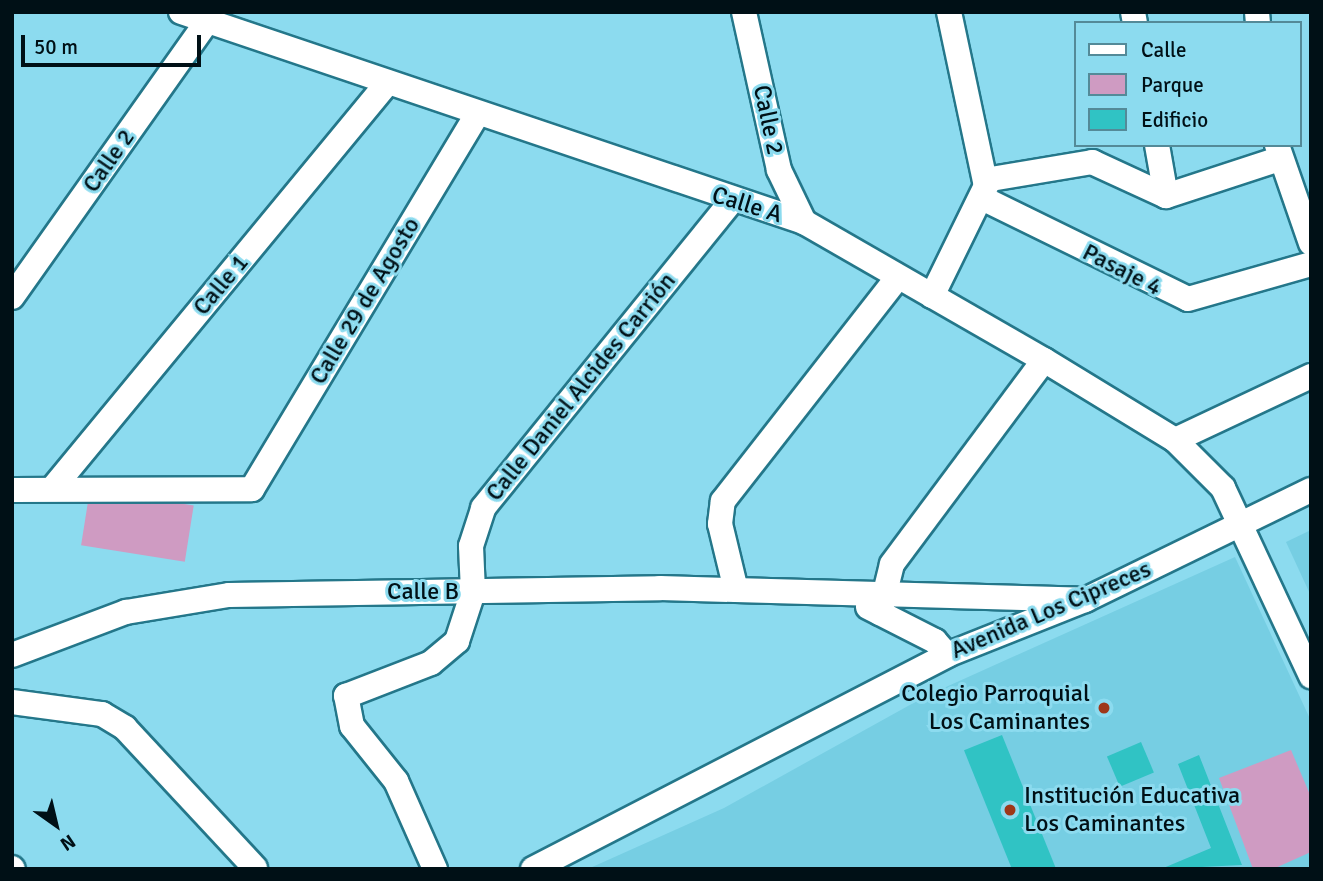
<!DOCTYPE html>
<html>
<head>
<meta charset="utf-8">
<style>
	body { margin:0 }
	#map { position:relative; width:1323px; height:881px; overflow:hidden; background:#8cdbef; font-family:Signika,sans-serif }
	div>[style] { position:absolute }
	.built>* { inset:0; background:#76cee3 }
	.green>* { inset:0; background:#cf9bc2; transform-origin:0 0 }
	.building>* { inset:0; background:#30c3c4; transform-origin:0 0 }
	.roads { filter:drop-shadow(2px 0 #24778a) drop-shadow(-2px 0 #24778a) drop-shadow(0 2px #24778a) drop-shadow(0 -2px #24778a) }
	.minor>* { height:24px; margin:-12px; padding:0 12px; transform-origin:12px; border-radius:12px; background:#fff }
	.dots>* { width:19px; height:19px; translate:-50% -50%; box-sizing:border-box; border:4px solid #8cdbef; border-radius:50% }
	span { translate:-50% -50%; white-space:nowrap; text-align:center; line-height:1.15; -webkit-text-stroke:6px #8cdbef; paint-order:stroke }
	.street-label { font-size:24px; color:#001016 }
	.poi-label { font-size:24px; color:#001016 }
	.right { translate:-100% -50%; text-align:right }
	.left { translate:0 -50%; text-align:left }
	.frame { position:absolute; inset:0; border:14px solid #001016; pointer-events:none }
	.legend { position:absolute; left:1074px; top:21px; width:228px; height:126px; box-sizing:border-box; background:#8cdbef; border:2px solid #548a98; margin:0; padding:9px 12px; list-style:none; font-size:21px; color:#001016 }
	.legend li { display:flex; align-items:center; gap:14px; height:35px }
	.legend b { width:35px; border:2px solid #548a98 }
	.north { position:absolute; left:21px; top:790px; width:70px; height:70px; -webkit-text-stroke:5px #8cdbef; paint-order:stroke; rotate:146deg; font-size:19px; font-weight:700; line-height:28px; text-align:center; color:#001016 }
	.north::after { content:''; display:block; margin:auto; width:24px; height:32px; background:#001016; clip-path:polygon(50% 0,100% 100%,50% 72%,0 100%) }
	.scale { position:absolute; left:21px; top:35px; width:180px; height:32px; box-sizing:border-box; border:4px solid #001016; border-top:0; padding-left:9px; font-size:21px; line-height:24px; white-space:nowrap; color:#001016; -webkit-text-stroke:5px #8cdbef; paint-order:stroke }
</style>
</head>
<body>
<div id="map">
	<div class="built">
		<div style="clip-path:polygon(1311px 530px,1311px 596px,1286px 542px)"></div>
		<div style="clip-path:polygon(1235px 557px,1311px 721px,1311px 869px,590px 868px,724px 808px,926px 696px)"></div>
	</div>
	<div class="green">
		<div style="left:90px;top:489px;width:105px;height:57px;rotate:9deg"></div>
		<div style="clip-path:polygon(1291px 750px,1311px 797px,1311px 852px,1273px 869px,1253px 869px,1219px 778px)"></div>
	</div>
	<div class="building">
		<div style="left:1002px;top:735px;width:144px;height:41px;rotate:68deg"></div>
		<div style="left:1141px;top:742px;width:33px;height:37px;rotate:67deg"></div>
		<div style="clip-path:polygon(1199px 755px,1242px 865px,1161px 869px,1211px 848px,1178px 764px)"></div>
	</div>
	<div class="roads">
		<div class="minor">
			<div style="left:181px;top:12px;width:657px;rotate:18.63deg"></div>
			<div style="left:804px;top:222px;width:277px;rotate:29.9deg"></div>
			<div style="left:1044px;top:360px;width:153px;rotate:31.4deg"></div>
			<div style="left:1175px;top:440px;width:68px;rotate:45deg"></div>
			<div style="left:1223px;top:488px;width:208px;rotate:64.9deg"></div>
			<div style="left:744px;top:12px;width:162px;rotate:77.5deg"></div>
			<div style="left:779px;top:170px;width:58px;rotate:64.3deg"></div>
			<div style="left:1133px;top:12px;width:11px;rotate:80deg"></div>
			<div style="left:1257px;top:12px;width:11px;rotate:85deg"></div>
			<div style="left:1157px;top:145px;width:52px;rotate:80deg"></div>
			<div style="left:1277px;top:145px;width:104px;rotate:70.9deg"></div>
			<div style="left:985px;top:180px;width:109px;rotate:-9.5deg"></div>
			<div style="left:1092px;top:162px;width:81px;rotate:24.7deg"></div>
			<div style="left:1166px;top:196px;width:119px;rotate:-18.1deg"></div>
			<div style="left:982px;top:198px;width:229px;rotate:26.1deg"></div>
			<div style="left:1188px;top:299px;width:128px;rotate:-15.9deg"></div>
			<div style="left:932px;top:296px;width:123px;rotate:-63.9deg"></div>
			<div style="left:986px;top:186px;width:178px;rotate:-102deg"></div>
			<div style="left:12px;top:297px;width:334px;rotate:-54.7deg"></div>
			<div style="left:1175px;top:440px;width:150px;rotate:-25.2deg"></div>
			<div style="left:53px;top:488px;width:526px;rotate:-50.47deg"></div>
			<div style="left:12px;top:490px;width:240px;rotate:-0.2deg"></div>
			<div style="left:252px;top:489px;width:439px;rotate:-59deg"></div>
			<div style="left:736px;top:590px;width:68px;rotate:-103.6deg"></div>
			<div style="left:720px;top:524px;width:23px;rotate:-83deg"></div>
			<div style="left:723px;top:501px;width:284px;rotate:-52deg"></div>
			<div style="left:868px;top:607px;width:75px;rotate:26.9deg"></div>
			<div style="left:935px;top:641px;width:18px;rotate:49deg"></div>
			<div style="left:880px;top:613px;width:50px;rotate:-76.2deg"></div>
			<div style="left:892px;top:564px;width:254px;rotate:-53.3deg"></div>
			<div style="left:12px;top:655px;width:122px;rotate:-20.7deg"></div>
			<div style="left:126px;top:612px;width:104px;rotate:-9.4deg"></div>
			<div style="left:229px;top:595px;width:431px;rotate:-0.9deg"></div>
			<div style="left:660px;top:588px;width:425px;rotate:1.6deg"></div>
			<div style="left:12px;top:702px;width:91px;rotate:7.6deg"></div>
			<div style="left:102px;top:714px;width:27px;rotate:31deg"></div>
			<div style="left:125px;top:728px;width:191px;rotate:47.1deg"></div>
			<div style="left:12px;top:868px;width:1px;rotate:45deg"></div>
			<div style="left:435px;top:869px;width:96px;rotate:-113.9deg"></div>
			<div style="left:396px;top:781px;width:70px;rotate:-128.7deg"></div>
			<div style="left:352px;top:726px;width:31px;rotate:-101deg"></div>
			<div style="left:346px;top:696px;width:91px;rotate:-21.2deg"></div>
			<div style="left:431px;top:663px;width:34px;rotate:-40deg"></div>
			<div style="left:457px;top:641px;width:52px;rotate:-71.9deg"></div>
			<div style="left:473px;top:592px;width:46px;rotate:-92.5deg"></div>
			<div style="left:471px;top:546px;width:40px;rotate:-72deg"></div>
			<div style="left:483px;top:508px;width:394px;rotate:-51deg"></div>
			<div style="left:533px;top:869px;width:466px;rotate:-27.3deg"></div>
			<div style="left:947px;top:655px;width:149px;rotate:-21.7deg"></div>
			<div style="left:1085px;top:600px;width:251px;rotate:-26deg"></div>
		</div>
	</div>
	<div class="dots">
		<div style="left:1104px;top:708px;background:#9e3719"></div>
		<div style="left:1010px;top:810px;background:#9e3719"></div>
	</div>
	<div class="street-label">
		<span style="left:768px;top:120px;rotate:78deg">Calle 2</span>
		<span style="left:109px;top:161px;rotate:-55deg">Calle 2</span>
		<span style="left:747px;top:205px;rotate:17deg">Calle A</span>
		<span style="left:1122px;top:270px;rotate:27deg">Pasaje 4</span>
		<span style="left:221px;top:285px;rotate:-50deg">Calle 1</span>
		<span style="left:365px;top:301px;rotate:-59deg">Calle 29 de Agosto</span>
		<span style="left:581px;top:387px;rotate:-51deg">Calle Daniel Alcides Carrión</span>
		<span style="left:423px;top:592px">Calle B</span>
		<span style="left:1051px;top:610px;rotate:-23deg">Avenida Los Cipreces</span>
	</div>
	<div class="poi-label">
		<span class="right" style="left:1090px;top:708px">Colegio Parroquial<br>Los Caminantes</span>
		<span class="left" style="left:1024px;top:810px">Institución Educativa<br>Los Caminantes</span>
	</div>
	<div class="frame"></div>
	<ul class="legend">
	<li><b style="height:9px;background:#fff"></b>Calle</li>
	<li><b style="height:19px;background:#cf9bc2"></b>Parque</li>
	<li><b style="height:19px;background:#30c3c4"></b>Edificio</li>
	</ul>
	<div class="north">N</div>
	<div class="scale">50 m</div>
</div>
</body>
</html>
